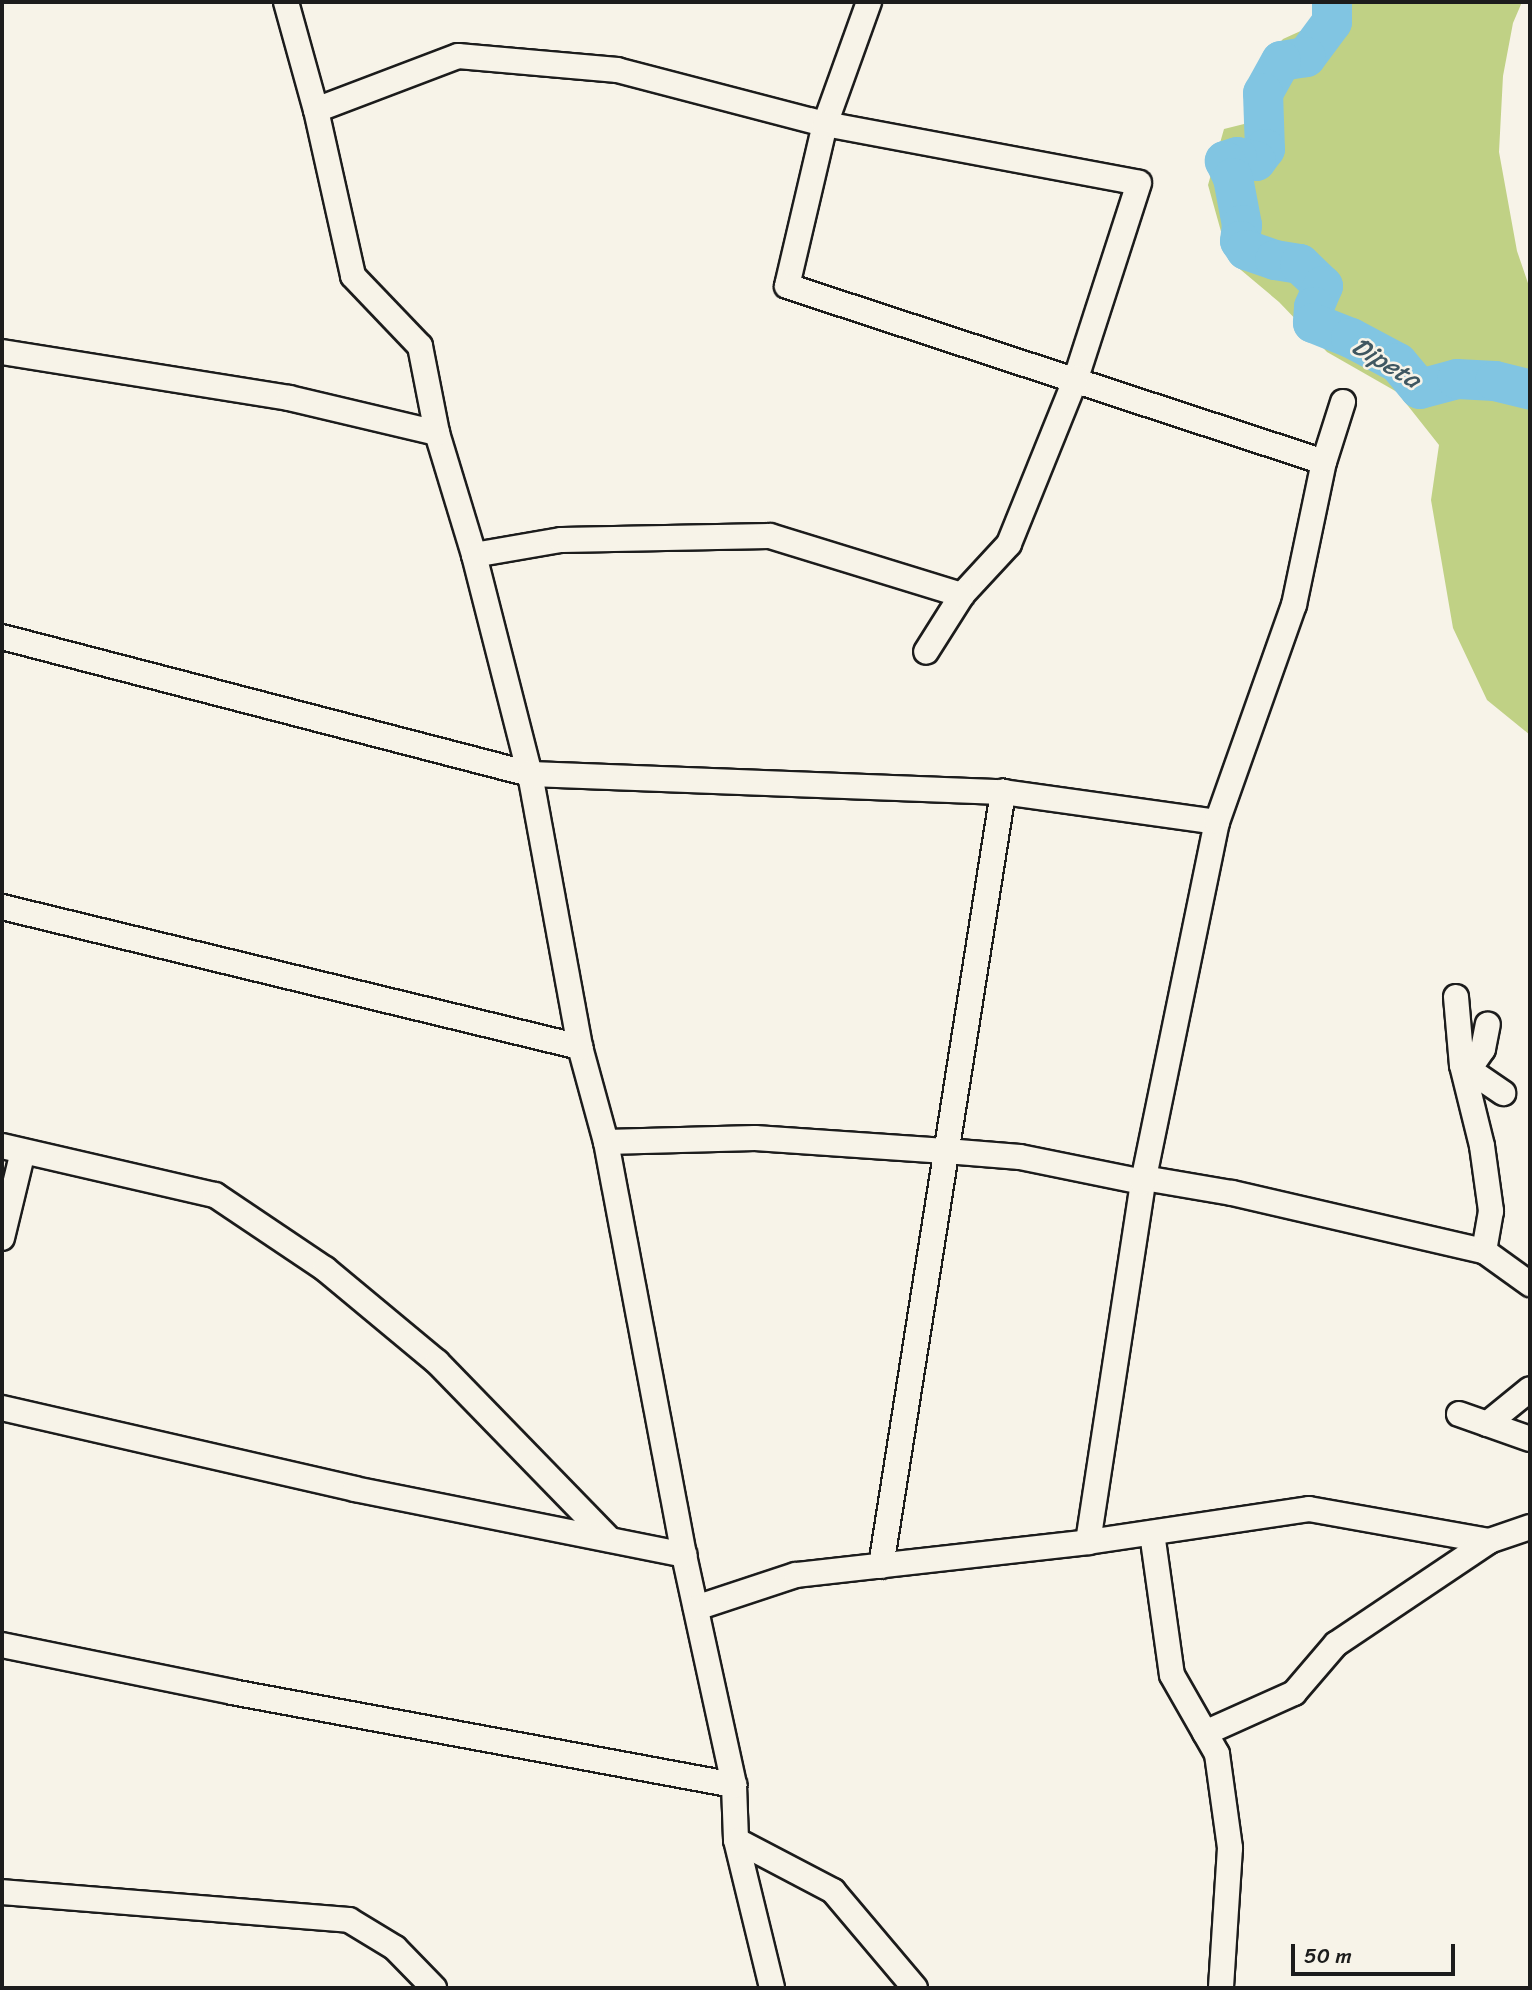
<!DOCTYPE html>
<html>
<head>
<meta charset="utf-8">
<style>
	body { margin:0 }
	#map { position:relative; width:1532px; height:1990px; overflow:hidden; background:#f7f3e8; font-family:Sriracha,sans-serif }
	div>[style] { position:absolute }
	.green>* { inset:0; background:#c0d185 }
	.river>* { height:40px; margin:-20px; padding:0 20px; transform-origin:20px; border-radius:20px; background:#81c5e2 }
	.roads { filter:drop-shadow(2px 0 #1c1c1c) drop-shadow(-2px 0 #1c1c1c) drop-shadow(0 2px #1c1c1c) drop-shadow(0 -2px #1c1c1c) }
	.minor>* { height:24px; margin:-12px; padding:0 12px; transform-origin:12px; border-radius:12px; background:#f7f3e8 }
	span { translate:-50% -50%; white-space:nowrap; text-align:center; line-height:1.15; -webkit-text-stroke:5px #f7f3e8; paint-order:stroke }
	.water-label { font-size:26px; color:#3f5761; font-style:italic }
	.frame { position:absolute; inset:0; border:4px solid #1c1c1c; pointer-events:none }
	.scale { position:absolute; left:1291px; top:1944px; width:164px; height:32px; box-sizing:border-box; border:4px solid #1c1c1c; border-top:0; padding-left:9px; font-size:21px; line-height:24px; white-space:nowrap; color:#1c1c1c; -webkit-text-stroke:5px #f7f3e8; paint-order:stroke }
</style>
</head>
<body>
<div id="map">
	<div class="green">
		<div style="clip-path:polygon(1317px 2px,1522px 2px,1513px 23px,1503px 76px,1499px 152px,1517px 251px,1530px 289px,1530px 735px,1487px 700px,1453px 628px,1431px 500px,1439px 445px,1397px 392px,1327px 352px,1279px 302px,1229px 260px,1208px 185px,1224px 129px,1244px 124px,1249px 78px,1283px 39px,1316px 24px)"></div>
	</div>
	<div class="river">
		<div style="left:1332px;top:2px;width:20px;rotate:90deg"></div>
		<div style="left:1332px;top:22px;width:44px;rotate:126.6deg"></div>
		<div style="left:1306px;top:57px;width:25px;rotate:171deg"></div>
		<div style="left:1281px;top:61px;width:37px;rotate:119deg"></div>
		<div style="left:1263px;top:93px;width:56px;rotate:88deg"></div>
		<div style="left:1265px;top:149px;width:15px;rotate:127deg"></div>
		<div style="left:1256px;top:161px;width:19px;rotate:-168deg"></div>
		<div style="left:1237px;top:157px;width:13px;rotate:162deg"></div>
		<div style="left:1225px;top:161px;width:19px;rotate:65deg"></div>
		<div style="left:1233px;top:178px;width:48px;rotate:79.2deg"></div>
		<div style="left:1242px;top:225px;width:16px;rotate:97deg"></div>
		<div style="left:1240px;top:241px;width:11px;rotate:56deg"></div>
		<div style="left:1246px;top:250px;width:31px;rotate:19deg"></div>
		<div style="left:1275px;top:260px;width:25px;rotate:9deg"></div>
		<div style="left:1300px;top:264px;width:32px;rotate:44deg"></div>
		<div style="left:1323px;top:286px;width:23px;rotate:113deg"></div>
		<div style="left:1314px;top:307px;width:16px;rotate:94deg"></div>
		<div style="left:1313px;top:323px;width:41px;rotate:21.5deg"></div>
		<div style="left:1351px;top:338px;width:53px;rotate:28deg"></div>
		<div style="left:1398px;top:363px;width:34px;rotate:50deg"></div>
		<div style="left:1420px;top:389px;width:38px;rotate:-15deg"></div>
		<div style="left:1457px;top:379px;width:38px;rotate:3deg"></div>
		<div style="left:1495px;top:381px;width:36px;rotate:14deg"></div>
	</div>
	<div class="roads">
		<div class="minor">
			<div style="left:286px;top:2px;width:112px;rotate:74.5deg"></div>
			<div style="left:316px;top:110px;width:170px;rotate:77.4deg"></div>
			<div style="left:353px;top:276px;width:97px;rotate:46.3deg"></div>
			<div style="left:420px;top:346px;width:89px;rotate:78.9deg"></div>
			<div style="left:437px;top:433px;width:127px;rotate:73.1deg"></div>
			<div style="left:474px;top:555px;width:226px;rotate:75.7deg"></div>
			<div style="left:530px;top:774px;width:278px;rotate:79.6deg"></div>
			<div style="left:580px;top:1047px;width:98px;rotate:74.7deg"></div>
			<div style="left:606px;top:1142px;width:420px;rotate:79.3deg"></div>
			<div style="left:684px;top:1555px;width:235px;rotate:77.7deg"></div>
			<div style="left:734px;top:1785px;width:55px;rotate:87.9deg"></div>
			<div style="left:736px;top:1840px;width:152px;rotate:76.3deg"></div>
			<div style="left:869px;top:2px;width:130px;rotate:109.8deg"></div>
			<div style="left:825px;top:124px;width:166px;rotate:103.2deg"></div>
			<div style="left:787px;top:286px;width:565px;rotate:18.15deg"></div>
			<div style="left:316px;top:110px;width:152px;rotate:-20.8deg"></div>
			<div style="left:458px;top:56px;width:160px;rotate:5deg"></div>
			<div style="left:617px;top:70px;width:215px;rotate:14.6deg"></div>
			<div style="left:825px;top:124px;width:319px;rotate:10.6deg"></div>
			<div style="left:1139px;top:183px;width:205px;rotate:107.9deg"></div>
			<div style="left:1076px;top:378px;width:179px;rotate:112deg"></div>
			<div style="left:1009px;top:544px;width:69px;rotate:132.7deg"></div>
			<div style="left:962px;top:595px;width:67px;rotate:122.3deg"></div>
			<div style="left:2px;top:352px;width:291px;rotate:9.1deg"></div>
			<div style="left:289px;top:398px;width:152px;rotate:13.3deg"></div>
			<div style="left:474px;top:555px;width:88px;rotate:-9.8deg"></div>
			<div style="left:561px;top:540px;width:209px;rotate:-1.1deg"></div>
			<div style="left:770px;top:536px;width:201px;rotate:17.1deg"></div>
			<div style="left:2px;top:637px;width:545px;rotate:14.55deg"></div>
			<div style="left:530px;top:774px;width:473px;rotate:2.2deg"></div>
			<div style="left:1003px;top:792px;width:216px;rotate:8deg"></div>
			<div style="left:2px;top:907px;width:595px;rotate:13.62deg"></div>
			<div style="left:1456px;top:997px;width:68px;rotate:85deg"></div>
			<div style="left:1462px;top:1065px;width:83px;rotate:76.1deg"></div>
			<div style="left:1482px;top:1146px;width:66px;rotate:82.1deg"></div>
			<div style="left:1491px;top:1211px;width:41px;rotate:99.9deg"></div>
			<div style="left:1462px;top:1065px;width:50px;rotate:34.3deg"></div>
			<div style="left:1469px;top:1069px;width:24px;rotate:-55deg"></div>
			<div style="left:1483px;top:1049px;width:25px;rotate:-79deg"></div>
			<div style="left:606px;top:1142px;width:149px;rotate:-1.5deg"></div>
			<div style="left:755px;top:1138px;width:191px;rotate:3.9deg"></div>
			<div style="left:946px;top:1151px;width:74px;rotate:4.6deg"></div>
			<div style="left:1020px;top:1157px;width:126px;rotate:11.5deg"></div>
			<div style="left:2px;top:1146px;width:219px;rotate:13deg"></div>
			<div style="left:215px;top:1195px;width:133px;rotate:33.9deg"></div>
			<div style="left:325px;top:1269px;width:146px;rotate:39.7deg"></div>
			<div style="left:437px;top:1362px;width:247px;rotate:45.8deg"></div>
			<div style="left:1144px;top:1178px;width:89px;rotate:9.7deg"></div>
			<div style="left:1232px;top:1193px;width:259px;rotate:13deg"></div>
			<div style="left:1484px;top:1251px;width:57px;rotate:35.7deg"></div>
			<div style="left:2px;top:1238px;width:89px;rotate:-76.4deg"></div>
			<div style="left:2px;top:1408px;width:362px;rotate:12.9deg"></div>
			<div style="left:355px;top:1489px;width:336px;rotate:11.3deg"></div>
			<div style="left:1459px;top:1414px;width:75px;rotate:19.4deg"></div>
			<div style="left:1487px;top:1424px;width:55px;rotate:-39.1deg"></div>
			<div style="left:1152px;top:1533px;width:143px;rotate:82deg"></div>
			<div style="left:1172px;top:1675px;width:91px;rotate:60.3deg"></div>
			<div style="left:1217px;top:1754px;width:95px;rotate:82.1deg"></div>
			<div style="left:1230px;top:1848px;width:140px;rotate:93.7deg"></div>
			<div style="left:1088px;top:1542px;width:364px;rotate:-81.3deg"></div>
			<div style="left:1143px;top:1182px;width:368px;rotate:-78.4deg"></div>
			<div style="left:1217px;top:822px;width:230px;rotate:-70.5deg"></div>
			<div style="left:1294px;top:605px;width:146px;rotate:-78.2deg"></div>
			<div style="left:1324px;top:462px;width:63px;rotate:-72.4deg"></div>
			<div style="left:881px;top:1566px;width:784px;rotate:-81.04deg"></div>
			<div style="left:696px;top:1608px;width:105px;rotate:-18.3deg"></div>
			<div style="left:796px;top:1575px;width:294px;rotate:-6.4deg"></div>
			<div style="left:1088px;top:1542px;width:223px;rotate:-8.5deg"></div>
			<div style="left:1309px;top:1509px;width:183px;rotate:10.1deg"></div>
			<div style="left:1489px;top:1541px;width:43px;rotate:-18.9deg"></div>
			<div style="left:2px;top:1645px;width:235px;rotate:11.5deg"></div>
			<div style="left:232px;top:1692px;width:511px;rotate:10.5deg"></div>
			<div style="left:1205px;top:1733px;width:98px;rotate:-24.2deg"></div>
			<div style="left:1294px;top:1693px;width:65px;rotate:-49.4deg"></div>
			<div style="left:1336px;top:1644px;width:184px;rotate:-33.9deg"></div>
			<div style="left:736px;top:1840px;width:110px;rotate:27.7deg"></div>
			<div style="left:833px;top:1891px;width:127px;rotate:49.8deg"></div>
			<div style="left:2px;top:1892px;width:348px;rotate:4.6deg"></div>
			<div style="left:349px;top:1920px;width:54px;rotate:31.3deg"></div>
			<div style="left:395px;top:1948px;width:56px;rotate:45.7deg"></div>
		</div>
	</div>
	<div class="water-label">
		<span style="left:1386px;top:363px;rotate:31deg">Dipeta</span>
	</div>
	<div class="frame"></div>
	<div class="scale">50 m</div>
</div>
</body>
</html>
